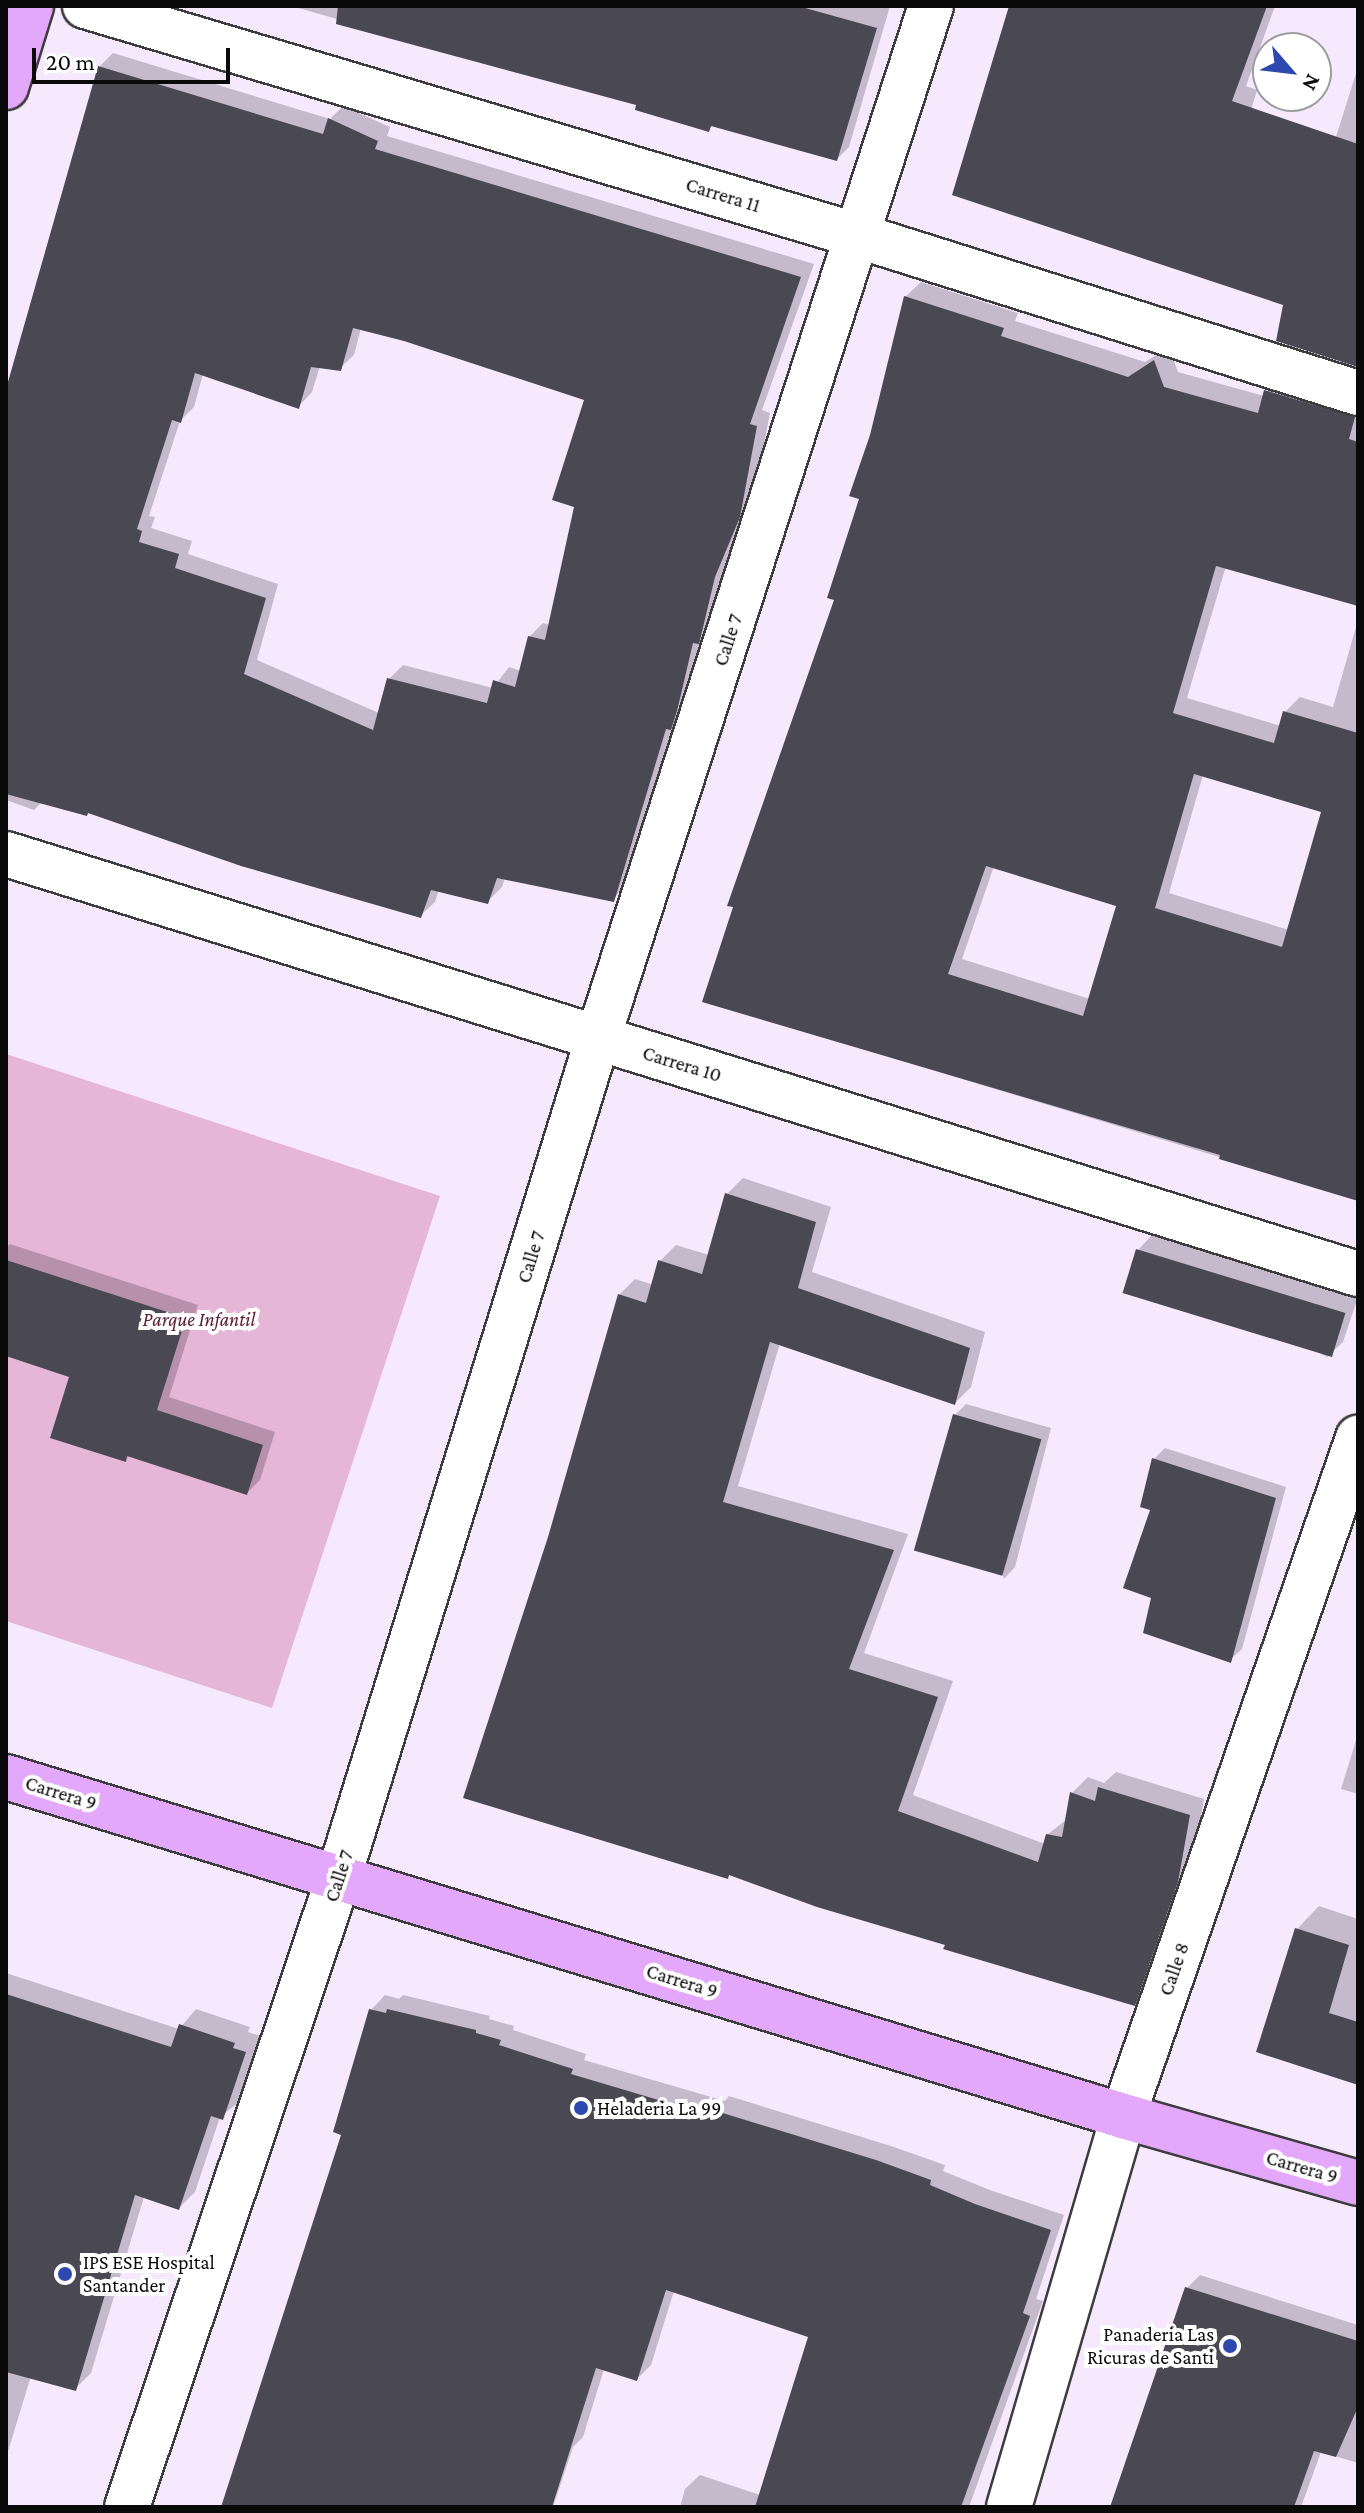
<!DOCTYPE html>
<html>
<head>
<meta charset="utf-8">
<style>
	body { margin:0 }
	#map { position:relative; width:1364px; height:2513px; overflow:hidden; background:#f6e9fe; font-family:"Crimson Pro",serif }
	div>[style] { position:absolute }
	.green>* { inset:0; background:#e5b6d6 }
	.shadow>* { inset:0; background:#0003 }
	.building>* { inset:0; background:#4a4852; transform-origin:0 0 }
	.roads { filter:drop-shadow(2px 0 #3d3d3d) drop-shadow(-2px 0 #3d3d3d) drop-shadow(0 2px #3d3d3d) drop-shadow(0 -2px #3d3d3d) }
	.street>* { height:44px; margin:-22px; padding:0 22px; transform-origin:22px; border-radius:22px; background:#fff }
	.secondary>* { height:44px; margin:-22px; padding:0 22px; transform-origin:22px; border-radius:22px; background:#e3a8f9 }
	.dots>* { width:22px; height:22px; translate:-50% -50%; box-sizing:border-box; border:4px solid #fff; border-radius:50% }
	span { translate:-50% -50%; white-space:nowrap; text-align:center; line-height:1.15; -webkit-text-stroke:8px #fff; paint-order:stroke }
	.street-label { font-size:20px; color:#0a0a0a }
	.park-label { font-size:20px; color:#5c2037; font-style:italic }
	.poi-label { font-size:20px; color:#0a0a0a }
	.left { translate:0 -50%; text-align:left }
	.right { translate:-100% -50%; text-align:right }
	.frame { position:absolute; inset:0; border:8px solid #0a0a0a; pointer-events:none }
	.north { position:absolute; left:1252px; top:32px; width:80px; height:80px; box-sizing:border-box; background:#fff; border:2px solid #9d9d9d; border-radius:50%; rotate:118deg; font-size:22px; font-weight:700; line-height:32px; text-align:center; color:#0a0a0a }
	.north::after { content:''; display:block; margin:auto; width:28px; height:36px; background:#2d49af; clip-path:polygon(50% 0,100% 100%,50% 72%,0 100%) }
	.scale { position:absolute; left:32px; top:48px; width:198px; height:36px; box-sizing:border-box; border:4px solid #0a0a0a; border-top:0; padding-left:10px; font-size:24px; line-height:28px; white-space:nowrap; color:#0a0a0a; -webkit-text-stroke:6px #fff; paint-order:stroke }
</style>
</head>
<body>
<div id="map">
	<div class="green">
		<div style="clip-path:polygon(6px 1054px,440px 1196px,272px 1708px,6px 1621px)"></div>
	</div>
	<div class="shadow">
		<div style="clip-path:polygon(291px 6px,890px 6px,849px 147px,837px 159px,714px 124px,708px 130px,638px 104px)"></div>
		<div style="clip-path:polygon(1010px 6px,1275px 6px,1246px 86px,1257px 90px,1207px 258px)"></div>
		<div style="clip-path:polygon(evenodd,113px 53px,330px 119px,343px 106px,390px 127px,387px 136px,814px 264px,762px 410px,770px 413px,753px 501px,728px 562px,712px 628px,704px 636px,690px 696px,684px 714px,676px 722px,627px 885px,613px 899px,505px 878px,502px 887px,488px 901px,439px 890px,435px 902px,421px 915px,89px 812px,42px 802px,34px 810px,6px 800px,6px 401px,99px 67px,113px 53px,361px 328px,404px 339px,587px 399px,577px 505px,550px 625px,543px 623px,529px 637px,521px 671px,509px 667px,493px 688px,403px 665px,389px 679px,379px 713px,257px 660px,278px 584px,188px 554px,192px 541px,151px 528px,155px 517px,149px 516px,180px 421px,194px 407px,203px 374px,299px 406px,312px 392px,320px 366px,340px 368px,354px 355px,361px 328px)"></div>
		<div style="clip-path:polygon(1358px 67px,1358px 365px,1283px 305px)"></div>
		<div style="clip-path:polygon(evenodd,921px 282px,1018px 313px,1015px 321px,1145px 362px,1169px 347px,1178px 372px,1264px 396px,1281px 375px,1358px 400px,1358px 603px,1226px 566px,1187px 698px,1281px 726px,1285px 712px,1300px 697px,1333px 707px,1358px 620px,1358px 1199px,705px 1001px,836px 599px,905px 297px,921px 282px,1203px 775px,1324px 811px,1289px 930px,1169px 893px,1203px 775px,921px 282px,994px 866px,1119px 904px,1090px 999px,962px 959px,994px 866px)"></div>
		<div style="clip-path:polygon(743px 1178px,831px 1207px,812px 1272px,985px 1332px,971px 1387px,955px 1403px,780px 1343px,738px 1486px,908px 1534px,864px 1653px,953px 1681px,913px 1795px,1045px 1844px,1047px 1835px,1067px 1819px,1072px 1793px,1088px 1777px,1104px 1783px,1116px 1772px,1204px 1799px,1193px 1864px,1150px 1988px,1134px 2004px,731px 1873px,727px 1877px,550px 1538px,619px 1295px,635px 1279px,654px 1285px,660px 1261px,676px 1245px,709px 1255px,727px 1194px)"></div>
		<div style="clip-path:polygon(1153px 1234px,1358px 1297px,1343px 1342px,1327px 1357px,1138px 1250px)"></div>
		<div style="clip-path:polygon(10px 1244px,198px 1305px,169px 1397px,275px 1432px,260px 1480px,247px 1493px,130px 1455px,125px 1460px,72px 1375px,6px 1354px,6px 1248px)"></div>
		<div style="clip-path:polygon(966px 1404px,1051px 1428px,1015px 1567px,1004px 1579px,955px 1415px)"></div>
		<div style="clip-path:polygon(1165px 1448px,1286px 1487px,1242px 1649px,1230px 1660px,1153px 1596px,1154px 1459px)"></div>
		<div style="clip-path:polygon(1358px 1734px,1358px 1794px,1341px 1789px)"></div>
		<div style="clip-path:polygon(1319px 1906px,1358px 1919px,1358px 2082px,1258px 2051px,1297px 1929px)"></div>
		<div style="clip-path:polygon(6px 1973px,179px 2029px,196px 2009px,250px 2027px,248px 2032px,261px 2036px,239px 2102px,220px 2117px,195px 2192px,179px 2208px,144px 2197px,91px 2373px,75px 2389px,31px 2376px,6px 2458px)"></div>
		<div style="clip-path:polygon(385px 1995px,399px 1999px,403px 1995px,490px 2016px,489px 2019px,514px 2026px,513px 2030px,586px 2054px,584px 2060px,725px 2101px,729px 2096px,891px 2146px,945px 2165px,943px 2171px,990px 2190px,1064px 2215px,1036px 2299px,1043px 2301px,969px 2507px,680px 2507px,685px 2489px,700px 2475px,760px 2495px,810px 2336px,674px 2291px,651px 2365px,637px 2379px,604px 2369px,583px 2437px,573px 2447px,553px 2507px,223px 2507px,343px 2134px,371px 2010px)"></div>
		<div style="clip-path:polygon(1200px 2275px,1358px 2325px,1358px 2463px,1321px 2452px,1301px 2507px,1112px 2507px,1187px 2288px)"></div>
	</div>
	<div class="building">
		<div style="clip-path:polygon(338px 6px,798px 6px,877px 28px,837px 161px,711px 126px,709px 132px,635px 110px,636px 105px,336px 24px)"></div>
		<div style="clip-path:polygon(1009px 6px,1267px 6px,1232px 101px,1358px 144px,1358px 367px,1276px 341px,1283px 305px,952px 195px)"></div>
		<div style="clip-path:polygon(evenodd,98px 66px,323px 134px,328px 118px,378px 141px,375px 149px,801px 277px,750px 424px,757px 426px,740px 517px,715px 577px,699px 644px,693px 643px,677px 711px,671px 730px,666px 729px,614px 902px,497px 878px,488px 904px,431px 890px,421px 918px,241px 866px,88px 813px,87px 816px,6px 794px,6px 389px,98px 66px,353px 328px,404px 341px,584px 400px,552px 500px,574px 507px,545px 640px,528px 636px,515px 687px,493px 680px,487px 703px,387px 678px,373px 730px,244px 674px,266px 598px,175px 568px,179px 554px,139px 542px,142px 531px,137px 529px,172px 420px,181px 423px,195px 373px,299px 409px,311px 367px,341px 371px,353px 328px)"></div>
		<div style="clip-path:polygon(evenodd,904px 296px,1004px 328px,1001px 336px,1128px 377px,1154px 360px,1164px 387px,1258px 413px,1264px 390px,1355px 417px,1349px 439px,1358px 442px,1358px 606px,1216px 566px,1173px 713px,1274px 743px,1283px 711px,1358px 733px,1358px 1201px,1219px 1159px,1220px 1155px,702px 1002px,733px 907px,727px 906px,834px 600px,827px 598px,859px 499px,849px 496px,870px 435px,904px 296px,1194px 774px,1321px 812px,1282px 947px,1155px 908px,1194px 774px,904px 296px,986px 866px,1116px 906px,1083px 1016px,948px 974px,986px 866px)"></div>
		<div style="clip-path:polygon(725px 1193px,816px 1222px,798px 1288px,970px 1348px,955px 1405px,770px 1342px,723px 1502px,894px 1550px,849px 1669px,938px 1697px,898px 1811px,1038px 1862px,1046px 1834px,1062px 1837px,1070px 1792px,1095px 1801px,1098px 1787px,1190px 1815px,1178px 1882px,1135px 2006px,943px 1949px,945px 1945px,817px 1907px,729px 1875px,728px 1879px,463px 1798px,548px 1537px,618px 1294px,646px 1303px,658px 1260px,702px 1274px)"></div>
		<div style="left:1136px;top:1249px;width:219px;height:46px;rotate:17deg"></div>
		<div style="clip-path:polygon(6px 1260px,186px 1318px,157px 1410px,263px 1445px,247px 1495px,127px 1456px,126px 1462px,50px 1438px,69px 1377px,6px 1356px)"></div>
		<div style="left:953px;top:1414px;width:92px;height:142px;rotate:16deg"></div>
		<div style="clip-path:polygon(1152px 1458px,1276px 1498px,1231px 1663px,1143px 1633px,1151px 1598px,1123px 1588px,1150px 1510px,1140px 1507px)"></div>
		<div style="clip-path:polygon(1295px 1928px,1349px 1945px,1329px 2013px,1358px 2022px,1358px 2085px,1256px 2052px)"></div>
		<div style="clip-path:polygon(6px 1994px,171px 2047px,179px 2024px,235px 2043px,233px 2048px,246px 2052px,223px 2120px,211px 2116px,179px 2210px,135px 2195px,76px 2391px,6px 2372px)"></div>
		<div style="clip-path:polygon(369px 2009px,386px 2013px,387px 2009px,476px 2030px,476px 2033px,501px 2040px,499px 2045px,573px 2069px,571px 2074px,709px 2115px,713px 2110px,876px 2160px,931px 2180px,930px 2185px,975px 2204px,1051px 2230px,1023px 2313px,1030px 2316px,961px 2507px,755px 2507px,808px 2337px,666px 2290px,637px 2381px,596px 2368px,552px 2507px,221px 2507px,341px 2135px,333px 2132px)"></div>
		<div style="clip-path:polygon(1185px 2287px,1358px 2341px,1358px 2407px,1336px 2457px,1314px 2451px,1294px 2507px,1110px 2507px)"></div>
	</div>
	<div class="roads">
		<div class="street">
			<div style="left:85px;top:6px;width:807px;rotate:16.55deg"></div>
			<div style="left:859px;top:236px;width:523px;rotate:17.47deg"></div>
			<div style="left:6px;top:854px;width:1416px;rotate:17.26deg"></div>
			<div style="left:127px;top:2507px;width:666px;rotate:-71.43deg"></div>
			<div style="left:339px;top:1876px;width:877px;rotate:-72.83deg"></div>
			<div style="left:598px;top:1038px;width:1084px;rotate:-72.12deg"></div>
			<div style="left:1009px;top:2507px;width:407px;rotate:-73.7deg"></div>
			<div style="left:1123px;top:2116px;width:718px;rotate:-70.88deg"></div>
		</div>
		<div class="secondary">
			<div style="left:6px;top:87px;width:85px;rotate:-72.8deg"></div>
			<div style="left:6px;top:1777px;width:1167px;rotate:16.88deg"></div>
			<div style="left:1123px;top:2116px;width:244px;rotate:15.9deg"></div>
		</div>
	</div>
	<div class="dots">
		<div style="left:581px;top:2108px;background:#2d49af"></div>
		<div style="left:65px;top:2274px;background:#2d49af"></div>
		<div style="left:1230px;top:2346px;background:#2d49af"></div>
	</div>
	<div class="street-label">
		<span style="left:723px;top:195px;rotate:17deg">Carrera 11</span>
		<span style="left:728px;top:640px;rotate:-72deg">Calle 7</span>
		<span style="left:682px;top:1064px;rotate:17deg">Carrera 10</span>
		<span style="left:531px;top:1257px;rotate:-73deg">Calle 7</span>
		<span style="left:61px;top:1793px;rotate:17deg">Carrera 9</span>
		<span style="left:339px;top:1876px;rotate:-72deg">Calle 7</span>
		<span style="left:1174px;top:1969px;rotate:-71deg">Calle 8</span>
		<span style="left:682px;top:1981px;rotate:17deg">Carrera 9</span>
		<span style="left:1302px;top:2167px;rotate:16deg">Carrera 9</span>
	</div>
	<div class="park-label">
		<span style="left:199px;top:1319px">Parque Infantil</span>
	</div>
	<div class="poi-label">
		<span class="left" style="left:597px;top:2108px">Heladeria La 99</span>
		<span class="left" style="left:83px;top:2274px">IPS ESE Hospital<br>Santander</span>
		<span class="right" style="left:1214px;top:2346px">Panaderia Las<br>Ricuras de Santi</span>
	</div>
	<div class="frame"></div>
	<div class="north">N</div>
	<div class="scale">20 m</div>
</div>
</body>
</html>
